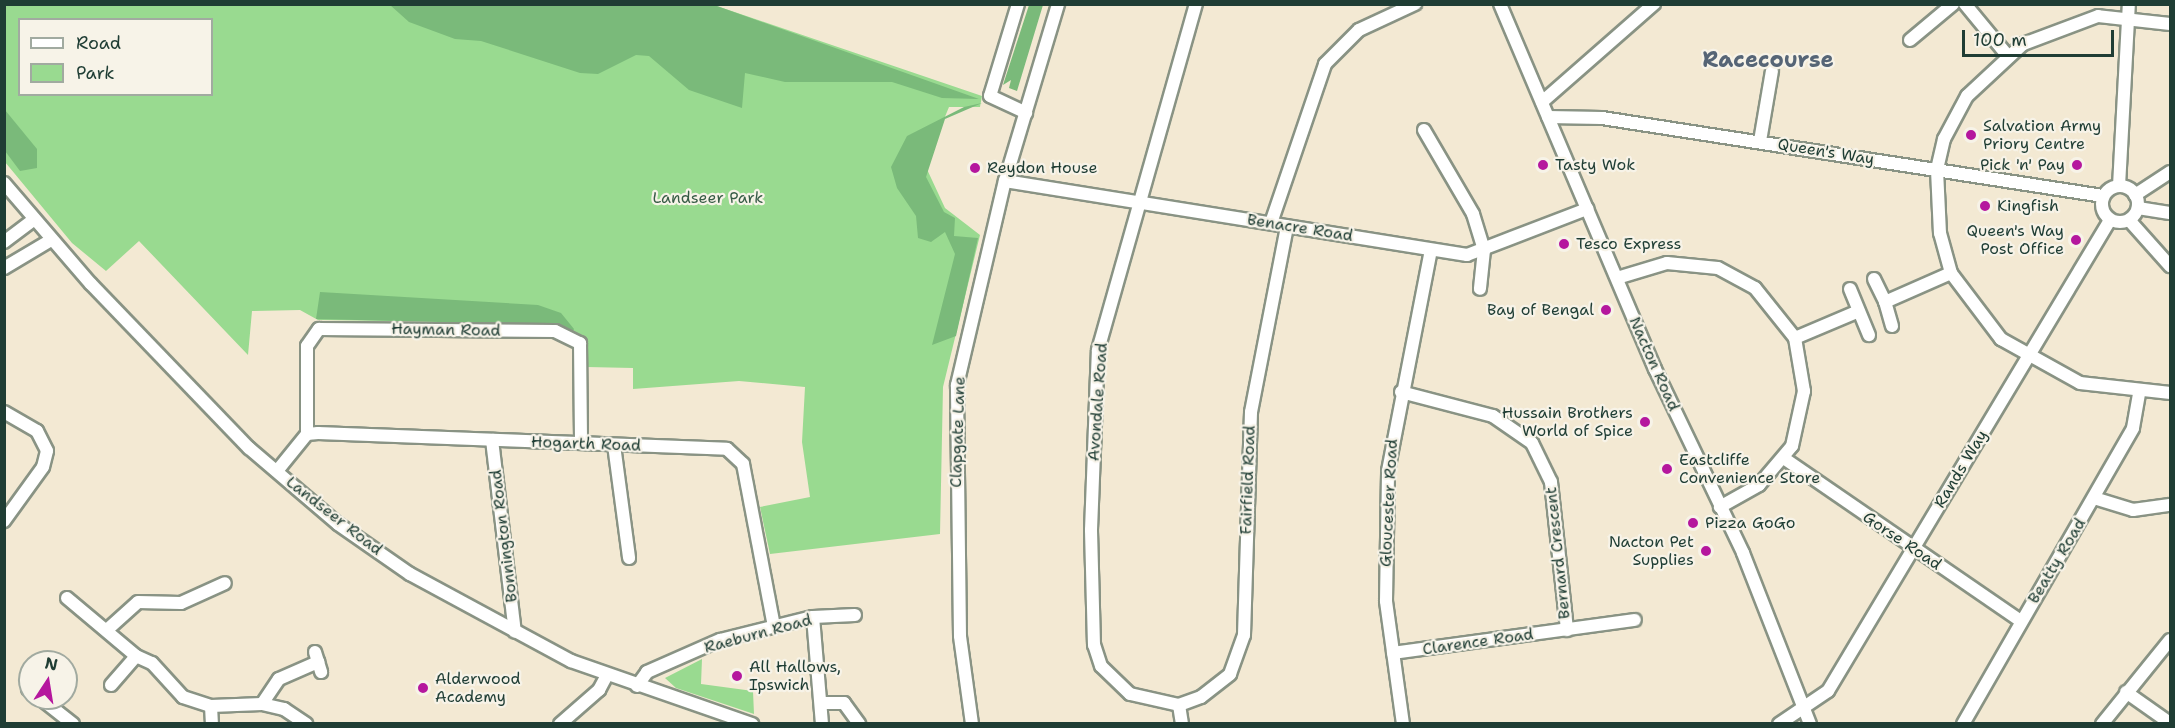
<!DOCTYPE html>
<html>
<head>
<meta charset="utf-8">
<style>
	body { margin:0 }
	#map { position:relative; width:2175px; height:728px; overflow:hidden; background:#f3e9d3; font-family:"Shantell Sans",sans-serif }
	div>[style] { position:absolute }
	.green>* { inset:0; background:#99da90 }
	.forest>* { inset:0; background:#7aba7a }
	.roads { filter:drop-shadow(2px 0 #899384) drop-shadow(-2px 0 #899384) drop-shadow(0 2px #899384) drop-shadow(0 -2px #899384) }
	.minor>* { height:12px; margin:-6px; padding:0 6px; transform-origin:6px; border-radius:6px; background:#fff }
	.minor>.ring { margin:-6px; padding:0; box-sizing:content-box; background:none; border:12px solid #fff; border-radius:50% }
	.dots>* { width:16px; height:16px; translate:-50% -50%; box-sizing:border-box; border:3px solid #f7f3e8; border-radius:50% }
	span { translate:-50% -50%; white-space:nowrap; text-align:center; line-height:1.15; -webkit-text-stroke:4.5px #f7f3e8; paint-order:stroke }
	.poi-label { font-size:16px; color:#1f3d34 }
	.left { translate:0 -50%; text-align:left }
	.right { translate:-100% -50%; text-align:right }
	.street-label { font-size:16px; color:#1f3d34 }
	.park-label { font-size:16px; color:#375c46 }
	.district-label { font-size:22px; color:#566576; font-weight:700 }
	.frame { position:absolute; inset:0; border:6px solid #1f3d34; pointer-events:none }
	.legend { position:absolute; left:18px; top:18px; width:195px; height:78px; box-sizing:border-box; background:#f7f3e8; border:2px solid #a1aaa0; margin:0; padding:8px 10px; list-style:none; font-size:18px; color:#1f3d34 }
	.legend li { display:flex; align-items:center; gap:12px; height:30px }
	.legend b { width:30px; border:2px solid #a1aaa0 }
	.north { position:absolute; left:18px; top:650px; width:60px; height:60px; box-sizing:border-box; background:#f7f3e8; border:2px solid #a1aaa0; border-radius:50%; rotate:12deg; font-size:16px; font-weight:700; line-height:24px; text-align:center; color:#1f3d34 }
	.north::after { content:''; display:block; margin:auto; width:21px; height:27px; background:#b5179e; clip-path:polygon(50% 0,100% 100%,50% 72%,0 100%) }
	.scale { position:absolute; left:1962px; top:30px; width:152px; height:27px; box-sizing:border-box; border:3px solid #1f3d34; border-top:0; padding-left:8px; font-size:18px; line-height:21px; white-space:nowrap; color:#1f3d34; -webkit-text-stroke:4px #f7f3e8; paint-order:stroke }
</style>
</head>
<body>
<div id="map">
	<div class="green">
		<div style="clip-path:polygon(evenodd,5px 5px,714px 5px,982px 96px,980px 107px,949px 107px,925px 165px,945px 208px,980px 235px,943px 387px,940px 534px,770px 554px,760px 507px,810px 497px,802px 442px,805px 387px,739px 381px,633px 389px,633px 368px,587px 367px,584px 340px,555px 323px,318px 320px,300px 310px,252px 311px,248px 355px,139px 241px,106px 271px,72px 243px,5px 162px,5px 5px,20px 20px,212px 20px,212px 94px,20px 94px,20px 20px)"></div>
		<div style="clip-path:polygon(702px 659px,701px 684px,753px 691px,754px 714px,676px 688px,665px 678px)"></div>
	</div>
	<div class="forest">
		<div style="clip-path:polygon(390px 5px,714px 5px,979px 99px,942px 98px,892px 82px,785px 82px,745px 73px,742px 108px,689px 90px,649px 56px,636px 55px,598px 74px,580px 73px,481px 41px,455px 39px,409px 22px)"></div>
		<div style="clip-path:polygon(1029px 5px,1043px 5px,1017px 91px,1009px 88px,1011px 80px,1003px 85px)"></div>
		<div style="clip-path:polygon(982px 103px,945px 119px,926px 177px,944px 212px,955px 218px,954px 236px,978px 238px,956px 336px,932px 345px,955px 254px,945px 232px,931px 242px,918px 238px,916px 216px,897px 188px,891px 167px,907px 136px,964px 107px)"></div>
		<div style="clip-path:polygon(5px 110px,37px 149px,37px 168px,20px 171px,5px 151px)"></div>
		<div style="clip-path:polygon(320px 292px,538px 305px,561px 313px,574px 329px,572px 334px,556px 325px,316px 319px)"></div>
	</div>
	<div class="roads">
		<div class="minor">
			<div style="left:1018px;top:4px;width:96px;rotate:106.9deg"></div>
			<div style="left:990px;top:96px;width:40px;rotate:25deg"></div>
			<div style="left:1500px;top:4px;width:397px;rotate:67deg"></div>
			<div style="left:1655px;top:369px;width:204px;rotate:64.4deg"></div>
			<div style="left:1743px;top:553px;width:184px;rotate:68.6deg"></div>
			<div style="left:1965px;top:4px;width:66px;rotate:50.5deg"></div>
			<div style="left:2170px;top:24px;width:72px;rotate:-173.7deg"></div>
			<div style="left:2098px;top:16px;width:80px;rotate:159.5deg"></div>
			<div style="left:2023px;top:44px;width:76px;rotate:137.1deg"></div>
			<div style="left:1967px;top:96px;width:49px;rotate:118.1deg"></div>
			<div style="left:1944px;top:139px;width:32px;rotate:103deg"></div>
			<div style="left:1937px;top:170px;width:63px;rotate:87.3deg"></div>
			<div style="left:1940px;top:233px;width:41px;rotate:74.6deg"></div>
			<div style="left:1951px;top:273px;width:83px;rotate:52.9deg"></div>
			<div style="left:2001px;top:339px;width:90px;rotate:29.1deg"></div>
			<div style="left:2080px;top:383px;width:91px;rotate:6.3deg"></div>
			<div style="left:1910px;top:40px;width:56px;rotate:-39.9deg"></div>
			<div style="left:1542px;top:102px;width:149px;rotate:-41.2deg"></div>
			<div style="left:1548px;top:117px;width:54px;rotate:1.1deg"></div>
			<div style="left:1602px;top:118px;width:507px;rotate:8.85deg"></div>
			<div style="left:1424px;top:130px;width:97px;rotate:59.7deg"></div>
			<div style="left:1473px;top:214px;width:38px;rotate:73deg"></div>
			<div style="left:1484px;top:250px;width:39px;rotate:96deg"></div>
			<div style="left:1760px;top:141px;width:71px;rotate:-80.3deg"></div>
			<div style="left:1005px;top:181px;width:468px;rotate:9.1deg"></div>
			<div style="left:1467px;top:255px;width:129px;rotate:-21deg"></div>
			<div style="left:4px;top:183px;width:133px;rotate:49.3deg"></div>
			<div style="left:91px;top:284px;width:228px;rotate:46.1deg"></div>
			<div style="left:249px;top:448px;width:117px;rotate:40.5deg"></div>
			<div style="left:338px;top:524px;width:88px;rotate:34.8deg"></div>
			<div style="left:410px;top:574px;width:183px;rotate:28.4deg"></div>
			<div style="left:571px;top:661px;width:192px;rotate:19.2deg"></div>
			<div class="ring" style="left:2102px;top:186px;width:24px;height:24px"></div>
			<div style="left:2119px;top:186px;width:182px;rotate:-86.9deg"></div>
			<div style="left:2135px;top:195px;width:42px;rotate:-33.3deg"></div>
			<div style="left:2138px;top:208px;width:32px;rotate:9deg"></div>
			<div style="left:2129px;top:220px;width:62px;rotate:48.3deg"></div>
			<div style="left:1271px;top:223px;width:168px;rotate:-71.2deg"></div>
			<div style="left:1325px;top:64px;width:48px;rotate:-45deg"></div>
			<div style="left:1359px;top:30px;width:62px;rotate:-24.9deg"></div>
			<div style="left:4px;top:242px;width:38px;rotate:-37deg"></div>
			<div style="left:4px;top:268px;width:55px;rotate:-30.8deg"></div>
			<div style="left:1617px;top:278px;width:52px;rotate:-16.7deg"></div>
			<div style="left:1667px;top:263px;width:51px;rotate:5.6deg"></div>
			<div style="left:1718px;top:268px;width:42px;rotate:28.4deg"></div>
			<div style="left:1755px;top:288px;width:64px;rotate:51.3deg"></div>
			<div style="left:1795px;top:338px;width:54px;rotate:80.4deg"></div>
			<div style="left:1804px;top:391px;width:56px;rotate:102.3deg"></div>
			<div style="left:1792px;top:446px;width:51px;rotate:130.2deg"></div>
			<div style="left:1759px;top:485px;width:45px;rotate:150.6deg"></div>
			<div style="left:1874px;top:279px;width:25px;rotate:64deg"></div>
			<div style="left:1850px;top:289px;width:50px;rotate:67.6deg"></div>
			<div style="left:1892px;top:326px;width:25px;rotate:-106deg"></div>
			<div style="left:1885px;top:302px;width:72px;rotate:-23.7deg"></div>
			<div style="left:1795px;top:338px;width:69px;rotate:-22.9deg"></div>
			<div style="left:1401px;top:392px;width:95px;rotate:14.6deg"></div>
			<div style="left:1493px;top:416px;width:47px;rotate:34.7deg"></div>
			<div style="left:1532px;top:443px;width:43px;rotate:64deg"></div>
			<div style="left:1551px;top:482px;width:149px;rotate:83.8deg"></div>
			<div style="left:4px;top:412px;width:38px;rotate:30deg"></div>
			<div style="left:37px;top:431px;width:22px;rotate:63deg"></div>
			<div style="left:47px;top:451px;width:16px;rotate:104deg"></div>
			<div style="left:43px;top:467px;width:67px;rotate:125.8deg"></div>
			<div style="left:307px;top:434px;width:88px;rotate:-90deg"></div>
			<div style="left:307px;top:346px;width:21px;rotate:-55deg"></div>
			<div style="left:319px;top:329px;width:236px;rotate:0.5deg"></div>
			<div style="left:555px;top:331px;width:28px;rotate:26deg"></div>
			<div style="left:580px;top:343px;width:100px;rotate:89.4deg"></div>
			<div style="left:492px;top:440px;width:193px;rotate:83.2deg"></div>
			<div style="left:614px;top:445px;width:114px;rotate:82.4deg"></div>
			<div style="left:1785px;top:459px;width:286px;rotate:34.5deg"></div>
			<div style="left:277px;top:471px;width:48px;rotate:-51deg"></div>
			<div style="left:307px;top:434px;width:11px;rotate:-5deg"></div>
			<div style="left:318px;top:433px;width:409px;rotate:2.2deg"></div>
			<div style="left:727px;top:449px;width:22px;rotate:43deg"></div>
			<div style="left:743px;top:464px;width:165px;rotate:79.2deg"></div>
			<div style="left:2094px;top:498px;width:41px;rotate:17.1deg"></div>
			<div style="left:2133px;top:510px;width:37px;rotate:-8deg"></div>
			<div style="left:67px;top:598px;width:90px;rotate:40deg"></div>
			<div style="left:136px;top:656px;width:17px;rotate:24deg"></div>
			<div style="left:152px;top:663px;width:46px;rotate:47.6deg"></div>
			<div style="left:183px;top:697px;width:29px;rotate:18deg"></div>
			<div style="left:211px;top:706px;width:51px;rotate:-2.2deg"></div>
			<div style="left:262px;top:704px;width:23px;rotate:13deg"></div>
			<div style="left:284px;top:709px;width:27px;rotate:34deg"></div>
			<div style="left:813px;top:617px;width:107px;rotate:85.2deg"></div>
			<div style="left:108px;top:629px;width:40px;rotate:-42deg"></div>
			<div style="left:138px;top:602px;width:43px;rotate:1.3deg"></div>
			<div style="left:181px;top:603px;width:48px;rotate:-24.4deg"></div>
			<div style="left:315px;top:652px;width:21px;rotate:73deg"></div>
			<div style="left:1393px;top:653px;width:244px;rotate:-7.8deg"></div>
			<div style="left:111px;top:685px;width:38px;rotate:-49deg"></div>
			<div style="left:637px;top:686px;width:17px;rotate:-54deg"></div>
			<div style="left:647px;top:672px;width:80px;rotate:-23.7deg"></div>
			<div style="left:720px;top:640px;width:96px;rotate:-13.9deg"></div>
			<div style="left:813px;top:617px;width:42px;rotate:-2.7deg"></div>
			<div style="left:28px;top:689px;width:2px;rotate:27deg"></div>
			<div style="left:2126px;top:692px;width:54px;rotate:35.2deg"></div>
			<div style="left:40px;top:698px;width:42px;rotate:38.2deg"></div>
			<div style="left:821px;top:703px;width:23px"></div>
			<div style="left:844px;top:703px;width:26px;rotate:54deg"></div>
			<div style="left:262px;top:704px;width:30px;rotate:-56deg"></div>
			<div style="left:279px;top:679px;width:43px;rotate:-23.6deg"></div>
			<div style="left:1179px;top:705px;width:23px;rotate:-20deg"></div>
			<div style="left:1201px;top:697px;width:37px;rotate:-38deg"></div>
			<div style="left:1230px;top:674px;width:41px;rotate:-70.3deg"></div>
			<div style="left:1244px;top:635px;width:223px;rotate:-88.2deg"></div>
			<div style="left:1251px;top:412px;width:189px;rotate:-79deg"></div>
			<div style="left:211px;top:706px;width:18px;rotate:87deg"></div>
			<div style="left:560px;top:724px;width:52px;rotate:-41.1deg"></div>
			<div style="left:599px;top:690px;width:15px;rotate:-62deg"></div>
			<div style="left:972px;top:724px;width:89px;rotate:-97.8deg"></div>
			<div style="left:960px;top:636px;width:251px;rotate:-90.7deg"></div>
			<div style="left:957px;top:385px;width:210px;rotate:-76.8deg"></div>
			<div style="left:1005px;top:181px;width:185px;rotate:-73.3deg"></div>
			<div style="left:1182px;top:724px;width:19px;rotate:-99deg"></div>
			<div style="left:1179px;top:705px;width:50px;rotate:-167.3deg"></div>
			<div style="left:1130px;top:694px;width:40px;rotate:-136deg"></div>
			<div style="left:1101px;top:666px;width:22px;rotate:-108deg"></div>
			<div style="left:1094px;top:645px;width:115px;rotate:-91.5deg"></div>
			<div style="left:1091px;top:530px;width:180px;rotate:-87.8deg"></div>
			<div style="left:1098px;top:350px;width:360px;rotate:-74.2deg"></div>
			<div style="left:1403px;top:724px;width:124px;rotate:-97.9deg"></div>
			<div style="left:1386px;top:601px;width:130px;rotate:-89.1deg"></div>
			<div style="left:1388px;top:471px;width:225px;rotate:-79deg"></div>
			<div style="left:1779px;top:724px;width:59px;rotate:-34deg"></div>
			<div style="left:1828px;top:691px;width:549px;rotate:-59.09deg"></div>
			<div style="left:1963px;top:724px;width:341px;rotate:-60.1deg"></div>
			<div style="left:2133px;top:428px;width:36px;rotate:-80deg"></div>
			<div style="left:2102px;top:724px;width:108px;rotate:-51deg"></div>
		</div>
	</div>
	<div class="dots">
		<div style="left:1971px;top:135px;background:#b5179e"></div>
		<div style="left:1543px;top:165px;background:#b5179e"></div>
		<div style="left:2077px;top:165px;background:#b5179e"></div>
		<div style="left:975px;top:168px;background:#b5179e"></div>
		<div style="left:1985px;top:206px;background:#b5179e"></div>
		<div style="left:2076px;top:240px;background:#b5179e"></div>
		<div style="left:1564px;top:244px;background:#b5179e"></div>
		<div style="left:1606px;top:310px;background:#b5179e"></div>
		<div style="left:1645px;top:422px;background:#b5179e"></div>
		<div style="left:1667px;top:469px;background:#b5179e"></div>
		<div style="left:1693px;top:523px;background:#b5179e"></div>
		<div style="left:1706px;top:551px;background:#b5179e"></div>
		<div style="left:737px;top:676px;background:#b5179e"></div>
		<div style="left:423px;top:688px;background:#b5179e"></div>
	</div>
	<div class="poi-label">
		<span class="left" style="left:1983px;top:135px">Salvation Army<br>Priory Centre</span>
		<span class="left" style="left:1555px;top:165px">Tasty Wok</span>
		<span class="right" style="left:2065px;top:165px">Pick 'n' Pay</span>
		<span class="left" style="left:987px;top:168px">Reydon House</span>
		<span class="left" style="left:1997px;top:206px">Kingfish</span>
		<span class="right" style="left:2064px;top:240px">Queen's Way<br>Post Office</span>
		<span class="left" style="left:1576px;top:244px">Tesco Express</span>
		<span class="right" style="left:1594px;top:310px">Bay of Bengal</span>
		<span class="right" style="left:1633px;top:422px">Hussain Brothers<br>World of Spice</span>
		<span class="left" style="left:1679px;top:469px">Eastcliffe<br>Convenience Store</span>
		<span class="left" style="left:1705px;top:523px">Pizza GoGo</span>
		<span class="right" style="left:1694px;top:551px">Nacton Pet<br>Supplies</span>
		<span class="left" style="left:749px;top:676px">All Hallows,<br>Ipswich</span>
		<span class="left" style="left:435px;top:688px">Alderwood<br>Academy</span>
	</div>
	<div class="street-label">
		<span style="left:1826px;top:152px;rotate:9deg">Queen's Way</span>
		<span style="left:1300px;top:228px;rotate:9deg">Benacre Road</span>
		<span style="left:446px;top:330px;rotate:1deg">Hayman Road</span>
		<span style="left:1654px;top:364px;rotate:66deg">Nacton Road</span>
		<span style="left:1098px;top:402px;rotate:-86deg">Avondale Road</span>
		<span style="left:958px;top:432px;rotate:-88deg">Clapgate Lane</span>
		<span style="left:586px;top:444px;rotate:2deg">Hogarth Road</span>
		<span style="left:1961px;top:469px;rotate:-59deg">Rands Way</span>
		<span style="left:1248px;top:480px;rotate:-88deg">Fairfield Road</span>
		<span style="left:1389px;top:503px;rotate:-87deg">Gloucester Road</span>
		<span style="left:334px;top:516px;rotate:38deg">Landseer Road</span>
		<span style="left:504px;top:536px;rotate:-97deg">Bonnington Road</span>
		<span style="left:1902px;top:541px;rotate:34deg">Gorse Road</span>
		<span style="left:1558px;top:553px;rotate:-96deg">Bernard Crescent</span>
		<span style="left:2057px;top:561px;rotate:-59deg">Beatty Road</span>
		<span style="left:758px;top:634px;rotate:-15deg">Raeburn Road</span>
		<span style="left:1478px;top:642px;rotate:-8deg">Clarence Road</span>
	</div>
	<div class="park-label">
		<span style="left:708px;top:198px">Landseer Park</span>
	</div>
	<div class="district-label">
		<span style="left:1768px;top:60px">Racecourse</span>
	</div>
	<div class="frame"></div>
	<ul class="legend">
	<li><b style="height:8px;background:#fff"></b>Road</li>
	<li><b style="height:16px;background:#99da90"></b>Park</li>
	</ul>
	<div class="north">N</div>
	<div class="scale">100 m</div>
</div>
</body>
</html>
